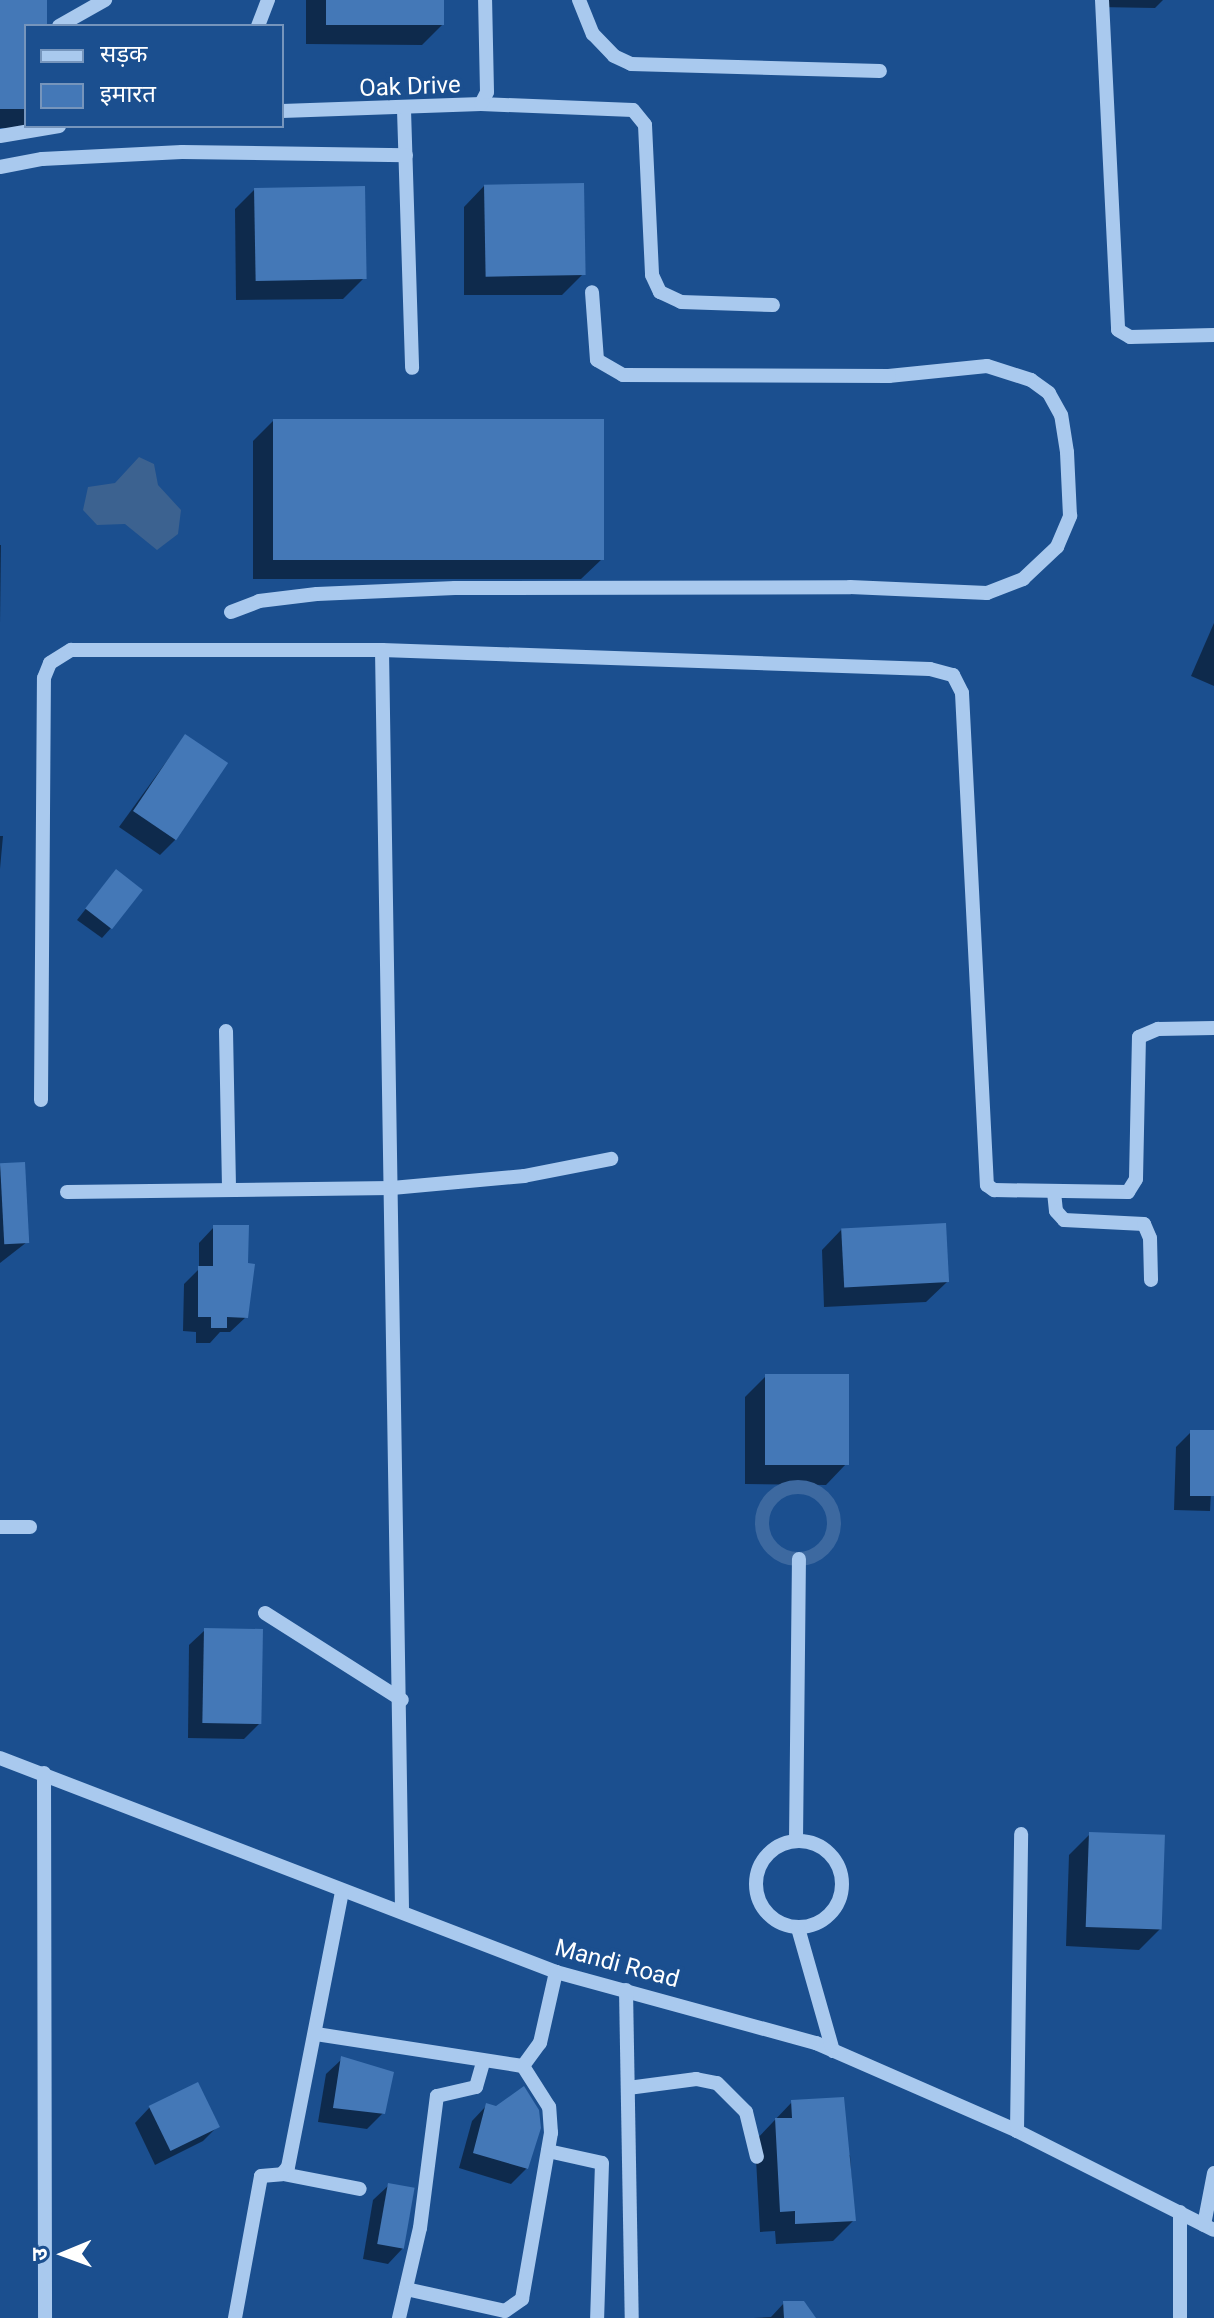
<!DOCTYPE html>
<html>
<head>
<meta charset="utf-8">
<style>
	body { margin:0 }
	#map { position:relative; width:1214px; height:2318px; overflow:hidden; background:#1b4f8f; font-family:Roboto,"Noto Sans Devanagari",sans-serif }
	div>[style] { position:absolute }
	.water>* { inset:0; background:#3c6290 }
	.shadow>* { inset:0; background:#0007 }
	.building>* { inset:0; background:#4478b7; transform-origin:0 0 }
	.minor-tunnel>* { height:14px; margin-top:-7px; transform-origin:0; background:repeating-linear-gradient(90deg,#3d69a0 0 14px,transparent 0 21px) }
	.minor-tunnel>.ring { margin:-7px; padding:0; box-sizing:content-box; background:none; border:14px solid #3d69a0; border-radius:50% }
	.minor>* { height:14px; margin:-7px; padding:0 7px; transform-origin:7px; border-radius:7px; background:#a9c9ee }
	.minor>.ring { margin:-7px; padding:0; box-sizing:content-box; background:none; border:14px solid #a9c9ee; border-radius:50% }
	span { translate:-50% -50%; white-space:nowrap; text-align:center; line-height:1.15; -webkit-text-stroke:8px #1b4f8f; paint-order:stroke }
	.street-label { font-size:24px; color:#fff }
	.legend { position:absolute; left:24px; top:24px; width:260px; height:104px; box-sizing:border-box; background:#1b4f8f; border:2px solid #7695bc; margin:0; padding:10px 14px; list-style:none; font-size:24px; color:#fff }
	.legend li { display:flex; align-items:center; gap:16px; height:40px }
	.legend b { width:40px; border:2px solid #7695bc }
	.north { position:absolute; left:24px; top:2214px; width:80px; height:80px; -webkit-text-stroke:6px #1b4f8f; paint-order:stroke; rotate:269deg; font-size:22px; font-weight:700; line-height:32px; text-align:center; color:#fff }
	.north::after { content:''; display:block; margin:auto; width:28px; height:36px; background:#fff; clip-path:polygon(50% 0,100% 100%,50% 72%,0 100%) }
</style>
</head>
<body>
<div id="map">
	<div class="water">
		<div style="clip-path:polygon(139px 457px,154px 464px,158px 485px,181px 510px,178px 534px,157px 550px,125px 524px,97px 525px,83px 510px,88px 487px,115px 483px)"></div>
	</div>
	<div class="shadow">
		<div style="clip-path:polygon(0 0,45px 0,45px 26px,26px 26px,25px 128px,0 128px)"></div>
		<div style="clip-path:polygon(306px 0,442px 0,442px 25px,422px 45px,306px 44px)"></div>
		<div style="clip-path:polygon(1098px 0,1163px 0,1155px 8px,1098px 7px)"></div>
		<div style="clip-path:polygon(484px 186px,583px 274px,562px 295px,464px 295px,464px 207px)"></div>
		<div style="clip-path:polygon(255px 189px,364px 278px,343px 299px,236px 300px,235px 209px)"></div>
		<div style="clip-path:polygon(273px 421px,602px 559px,581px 579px,253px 579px,253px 441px)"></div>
		<div style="clip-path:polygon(0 545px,1px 545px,0 624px)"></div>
		<div style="clip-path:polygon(1214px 623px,1214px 686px,1191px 676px)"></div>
		<div style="clip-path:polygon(185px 736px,175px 840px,160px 855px,119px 827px)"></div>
		<div style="clip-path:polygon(0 836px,3px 836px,0 869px)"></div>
		<div style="clip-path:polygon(107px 882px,111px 928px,102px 938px,77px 920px)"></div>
		<div style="clip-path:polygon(0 1165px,27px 1242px,0 1263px)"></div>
		<div style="clip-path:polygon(214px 1227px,246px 1317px,230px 1332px,220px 1332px,210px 1343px,196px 1343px,196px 1332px,183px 1331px,184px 1284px,199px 1269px,199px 1243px)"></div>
		<div style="clip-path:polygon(842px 1229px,947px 1282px,926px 1302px,824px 1307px,822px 1250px)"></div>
		<div style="clip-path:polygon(766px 1376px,846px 1464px,826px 1485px,745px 1484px,745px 1397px)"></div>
		<div style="clip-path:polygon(1191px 1432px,1214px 1432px,1210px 1511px,1174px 1510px,1176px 1447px)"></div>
		<div style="clip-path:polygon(205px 1630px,259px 1724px,244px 1739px,188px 1738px,189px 1645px)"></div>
		<div style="clip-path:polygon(1090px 1834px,1160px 1929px,1139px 1950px,1066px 1946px,1069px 1855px)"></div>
		<div style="clip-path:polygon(342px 2059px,383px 2113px,367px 2129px,318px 2122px,326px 2074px)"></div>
		<div style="clip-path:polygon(792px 2102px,845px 2155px,850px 2155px,854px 2220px,833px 2241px,776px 2244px,775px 2231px,760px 2232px,755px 2141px)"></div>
		<div style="clip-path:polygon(487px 2105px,527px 2168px,511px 2184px,459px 2168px,472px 2121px)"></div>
		<div style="clip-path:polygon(150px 2107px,218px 2126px,203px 2141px,155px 2165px,135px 2123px)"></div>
		<div style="clip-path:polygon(389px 2185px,403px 2248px,388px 2264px,363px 2259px,373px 2200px)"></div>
		<div style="clip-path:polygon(784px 2303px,806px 2318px,753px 2318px,771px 2317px)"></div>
	</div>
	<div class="building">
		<div style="clip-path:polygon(0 0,47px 0,47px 26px,26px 26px,26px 109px,0 109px)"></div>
		<div style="left:326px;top:0;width:118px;height:25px"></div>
		<div style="left:584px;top:183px;width:92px;height:100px;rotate:89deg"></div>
		<div style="left:365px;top:186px;width:93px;height:111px;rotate:89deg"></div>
		<div style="left:273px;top:419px;width:331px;height:141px"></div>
		<div style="left:185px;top:734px;width:52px;height:93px;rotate:34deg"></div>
		<div style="left:116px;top:869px;width:34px;height:50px;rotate:38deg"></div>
		<div style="left:25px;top:1162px;width:81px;height:25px;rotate:87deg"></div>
		<div style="left:946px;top:1223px;width:59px;height:105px;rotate:87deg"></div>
		<div style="clip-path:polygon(213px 1225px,249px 1225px,248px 1263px,255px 1264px,248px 1318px,227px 1317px,227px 1328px,211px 1328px,211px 1317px,198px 1317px,198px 1266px,213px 1266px)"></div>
		<div style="left:765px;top:1374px;width:84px;height:91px"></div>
		<div style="left:1190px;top:1430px;width:24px;height:66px"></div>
		<div style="left:204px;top:1628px;width:59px;height:95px;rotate:1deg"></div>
		<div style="left:1089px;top:1832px;width:76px;height:95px;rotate:2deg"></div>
		<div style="clip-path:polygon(341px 2056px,394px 2072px,385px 2114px,333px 2108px)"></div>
		<div style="left:198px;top:2082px;width:50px;height:55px;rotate:64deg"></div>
		<div style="clip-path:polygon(524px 2086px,539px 2110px,541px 2128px,528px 2169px,473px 2153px,486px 2103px,496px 2106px)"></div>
		<div style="clip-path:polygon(844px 2097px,856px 2221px,795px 2224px,795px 2211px,780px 2212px,775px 2118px,792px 2118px,791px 2100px)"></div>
		<div style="left:388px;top:2183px;width:27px;height:62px;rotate:10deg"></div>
		<div style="clip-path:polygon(783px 2301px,804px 2301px,816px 2318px,784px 2318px)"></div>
	</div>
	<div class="minor-tunnel">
		<div class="ring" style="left:762px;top:1487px;width:58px;height:58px"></div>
	</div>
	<div class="minor">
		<div style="left:579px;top:0;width:37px;rotate:68deg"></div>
		<div style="left:593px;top:34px;width:30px;rotate:46deg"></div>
		<div style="left:614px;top:56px;width:19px;rotate:25deg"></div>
		<div style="left:631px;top:64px;width:249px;rotate:1.6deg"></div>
		<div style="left:1102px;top:0;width:330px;rotate:87.2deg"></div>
		<div style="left:1118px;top:330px;width:14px;rotate:30deg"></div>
		<div style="left:1130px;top:337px;width:84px;rotate:-1.4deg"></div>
		<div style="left:59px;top:26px;width:53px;rotate:-29.5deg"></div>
		<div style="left:258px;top:26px;width:28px;rotate:-69deg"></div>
		<div style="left:481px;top:104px;width:152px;rotate:2.3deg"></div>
		<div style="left:633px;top:110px;width:19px;rotate:51deg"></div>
		<div style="left:645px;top:125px;width:150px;rotate:87.3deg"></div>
		<div style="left:652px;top:275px;width:19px;rotate:65deg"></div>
		<div style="left:660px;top:292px;width:23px;rotate:25deg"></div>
		<div style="left:681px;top:302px;width:92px;rotate:1.9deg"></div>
		<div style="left:404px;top:110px;width:258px;rotate:88.2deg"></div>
		<div style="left:282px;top:111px;width:199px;rotate:-2deg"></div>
		<div style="left:481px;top:104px;width:13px;rotate:-63deg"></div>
		<div style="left:487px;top:92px;width:92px;rotate:-91.2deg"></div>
		<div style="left:0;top:136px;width:60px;rotate:-9.6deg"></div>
		<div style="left:0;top:167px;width:43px;rotate:-10.8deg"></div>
		<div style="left:42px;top:159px;width:140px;rotate:-2.9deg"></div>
		<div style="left:182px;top:152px;width:224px;rotate:0.8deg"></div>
		<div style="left:231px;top:612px;width:30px;rotate:-21deg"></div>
		<div style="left:259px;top:601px;width:58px;rotate:-6.9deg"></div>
		<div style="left:317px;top:594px;width:138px;rotate:-2.5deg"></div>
		<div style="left:455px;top:588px;width:395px;rotate:-0.1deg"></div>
		<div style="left:850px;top:587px;width:137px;rotate:2.5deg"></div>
		<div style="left:987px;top:593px;width:39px;rotate:-21deg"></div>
		<div style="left:1023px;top:579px;width:47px;rotate:-43.3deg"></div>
		<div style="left:1057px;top:547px;width:34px;rotate:-67deg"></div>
		<div style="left:1070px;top:516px;width:64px;rotate:-92.7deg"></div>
		<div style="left:1067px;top:452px;width:37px;rotate:-99deg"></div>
		<div style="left:1061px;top:415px;width:25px;rotate:-119deg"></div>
		<div style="left:1049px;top:393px;width:22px;rotate:-144deg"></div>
		<div style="left:1031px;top:380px;width:46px;rotate:-162.3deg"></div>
		<div style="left:987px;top:366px;width:99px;rotate:174.2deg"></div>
		<div style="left:889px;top:376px;width:266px;rotate:-179.8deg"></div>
		<div style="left:623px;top:375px;width:30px;rotate:-150deg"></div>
		<div style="left:597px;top:360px;width:68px;rotate:-94.2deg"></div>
		<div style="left:382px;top:650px;width:1262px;rotate:89.09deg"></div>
		<div style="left:226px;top:1031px;width:157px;rotate:88.9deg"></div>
		<div style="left:41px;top:1100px;width:422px;rotate:-89.6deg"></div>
		<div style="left:44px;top:678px;width:16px;rotate:-68deg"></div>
		<div style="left:50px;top:663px;width:25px;rotate:-32deg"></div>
		<div style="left:71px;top:650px;width:311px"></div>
		<div style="left:382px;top:650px;width:548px;rotate:1.99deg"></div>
		<div style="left:930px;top:669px;width:24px;rotate:15deg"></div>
		<div style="left:953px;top:675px;width:20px;rotate:63deg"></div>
		<div style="left:962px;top:693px;width:493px;rotate:87.1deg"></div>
		<div style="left:987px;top:1185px;width:9px;rotate:36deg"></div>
		<div style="left:994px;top:1190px;width:134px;rotate:0.9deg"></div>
		<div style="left:1128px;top:1192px;width:15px;rotate:-58deg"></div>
		<div style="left:1136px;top:1179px;width:142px;rotate:-88.8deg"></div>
		<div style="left:1139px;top:1037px;width:21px;rotate:-23deg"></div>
		<div style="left:1158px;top:1029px;width:56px;rotate:-1deg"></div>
		<div style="left:67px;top:1192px;width:325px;rotate:-0.7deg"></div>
		<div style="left:392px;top:1188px;width:133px;rotate:-5.2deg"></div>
		<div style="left:524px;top:1176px;width:89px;rotate:-11.1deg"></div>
		<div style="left:1054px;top:1192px;width:19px;rotate:84deg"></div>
		<div style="left:1056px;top:1211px;width:12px;rotate:48deg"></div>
		<div style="left:1064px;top:1220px;width:80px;rotate:2.9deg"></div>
		<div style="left:1144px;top:1224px;width:15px;rotate:67deg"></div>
		<div style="left:1150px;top:1238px;width:42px;rotate:88.6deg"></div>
		<div style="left:0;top:1527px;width:30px"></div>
		<div style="left:265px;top:1613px;width:162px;rotate:32.4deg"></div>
		<div style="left:0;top:1758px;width:596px;rotate:21.05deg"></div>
		<div style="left:556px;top:1972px;width:270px;rotate:15.3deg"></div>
		<div style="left:816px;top:2043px;width:219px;rotate:23.6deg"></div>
		<div style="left:1017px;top:2131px;width:220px;rotate:26.7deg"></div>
		<div style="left:44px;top:1773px;width:545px;rotate:89.89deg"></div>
		<div class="ring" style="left:756px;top:1841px;width:72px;height:72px"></div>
		<div style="left:796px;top:1841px;width:282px;rotate:-89.4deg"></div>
		<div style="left:798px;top:1928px;width:128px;rotate:74.1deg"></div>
		<div style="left:626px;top:1990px;width:328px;rotate:89deg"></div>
		<div style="left:316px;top:2034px;width:209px;rotate:8.8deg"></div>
		<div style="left:523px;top:2066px;width:29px;rotate:-54deg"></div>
		<div style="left:540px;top:2043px;width:73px;rotate:-77.3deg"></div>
		<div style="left:628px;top:2088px;width:69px;rotate:-7.5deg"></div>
		<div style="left:696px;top:2079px;width:21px;rotate:11deg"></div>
		<div style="left:717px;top:2083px;width:41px;rotate:45deg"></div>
		<div style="left:746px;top:2112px;width:46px;rotate:76.3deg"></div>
		<div style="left:1017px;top:2131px;width:297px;rotate:-89.2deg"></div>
		<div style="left:548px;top:2151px;width:55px;rotate:12.5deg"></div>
		<div style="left:602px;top:2163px;width:155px;rotate:91.8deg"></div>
		<div style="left:283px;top:2174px;width:78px;rotate:11deg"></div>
		<div style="left:1204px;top:2225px;width:53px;rotate:-79.1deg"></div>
		<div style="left:406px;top:2289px;width:101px;rotate:12.5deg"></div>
		<div style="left:505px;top:2311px;width:21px;rotate:-35deg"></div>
		<div style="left:522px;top:2299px;width:169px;rotate:-80.1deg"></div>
		<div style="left:551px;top:2133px;width:26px;rotate:-94deg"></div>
		<div style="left:549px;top:2107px;width:49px;rotate:-122.4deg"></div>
		<div style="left:235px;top:2318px;width:144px;rotate:-79.6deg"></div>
		<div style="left:261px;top:2176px;width:21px;rotate:-5deg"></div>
		<div style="left:282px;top:2174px;width:9px;rotate:-49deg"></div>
		<div style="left:288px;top:2167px;width:280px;rotate:-78.9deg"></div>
		<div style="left:399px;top:2318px;width:92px;rotate:-76.9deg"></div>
		<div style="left:420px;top:2228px;width:133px;rotate:-82.7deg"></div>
		<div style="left:437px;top:2096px;width:40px;rotate:-13deg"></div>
		<div style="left:476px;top:2087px;width:25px;rotate:-74deg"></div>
		<div style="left:1180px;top:2318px;width:106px;rotate:-90deg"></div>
	</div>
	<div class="street-label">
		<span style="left:410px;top:87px;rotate:-2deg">Oak Drive</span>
		<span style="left:617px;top:1964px;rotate:15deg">Mandi Road</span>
	</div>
	<ul class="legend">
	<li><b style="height:10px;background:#a9c9ee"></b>सड़क</li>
	<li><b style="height:22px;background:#4478b7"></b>इमारत</li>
	</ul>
	<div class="north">उ</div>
</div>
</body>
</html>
